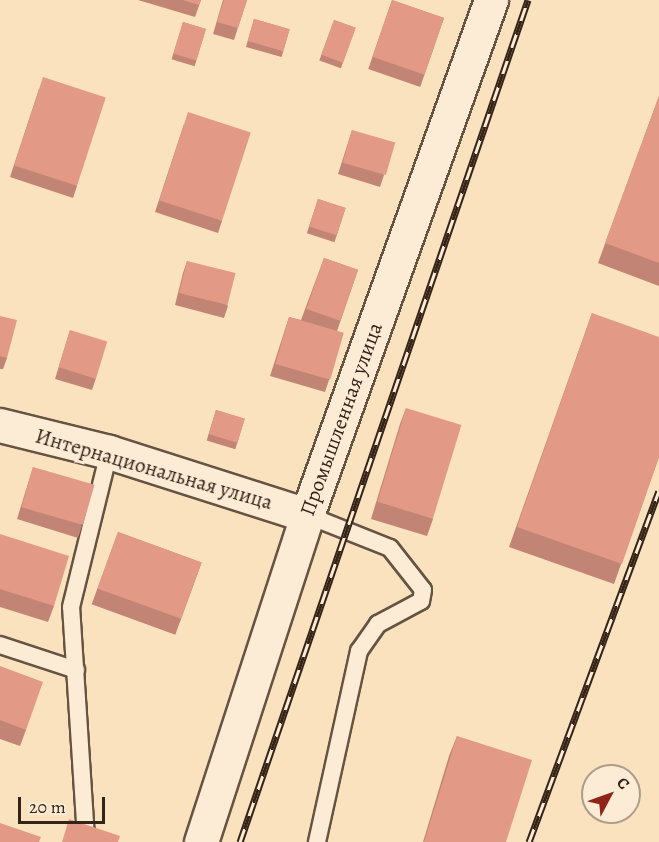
<!DOCTYPE html>
<html>
<head>
<meta charset="utf-8">
<style>
	body { margin:0 }
	#map { position:relative; width:659px; height:842px; overflow:hidden; background:#fbe2bf; font-family:Alegreya,serif }
	div>[style] { position:absolute }
	.roads { filter:drop-shadow(2px 0 #665342) drop-shadow(-2px 0 #665342) drop-shadow(0 2px #665342) drop-shadow(0 -2px #665342) }
	.lane>* { height:16px; margin:-8px; padding:0 8px; transform-origin:8px; border-radius:8px; background:#fcecd5 }
	.street>* { height:33px; margin:-16.5px; padding:0 16.5px; transform-origin:16.5px; border-radius:16.5px; background:#fcecd5 }
	.rail>* { height:7px; margin-top:-3.5px; transform-origin:0; background:repeating-linear-gradient(90deg,#fcecd5 0 14px,#352318 0 28px); box-sizing:border-box; border-block:2px solid #352318 }
	.wall>* { inset:0; background:#c28474; transform-origin:0 0 }
	.building>* { inset:0; background:#e29a87; transform-origin:0 0 }
	span { translate:-50% -50%; white-space:nowrap; text-align:center; line-height:1.15; -webkit-text-stroke:6px #fcecd5; paint-order:stroke }
	.street-label { font-size:21px; color:#352318 }
	.north { position:absolute; left:581px; top:764px; width:60px; height:60px; box-sizing:border-box; background:#fcecd5; border:2px solid #ac9c89; border-radius:50%; rotate:49deg; font-size:16px; font-weight:700; line-height:24px; text-align:center; color:#352318 }
	.north::after { content:''; display:block; margin:auto; width:21px; height:27px; background:#8f2418; clip-path:polygon(50% 0,100% 100%,50% 72%,0 100%) }
	.scale { position:absolute; left:18px; top:797px; width:87px; height:27px; box-sizing:border-box; border:3px solid #352318; border-top:0; padding-left:8px; font-size:18px; line-height:21px; white-space:nowrap; color:#352318; -webkit-text-stroke:4px #fcecd5; paint-order:stroke }
</style>
</head>
<body>
<div id="map">
	<div class="roads">
		<div class="lane">
			<div style="left:307px;top:515px;width:89px;rotate:21.7deg"></div>
			<div style="left:390px;top:548px;width:53px;rotate:51.8deg"></div>
			<div style="left:423px;top:590px;width:11px;rotate:100deg"></div>
			<div style="left:421px;top:601px;width:49px;rotate:151.9deg"></div>
			<div style="left:378px;top:624px;width:33px;rotate:125deg"></div>
			<div style="left:359px;top:651px;width:196px;rotate:102.4deg"></div>
			<div style="left:0;top:645px;width:80px;rotate:18.2deg"></div>
			<div style="left:86px;top:838px;width:231px;rotate:-93.7deg"></div>
			<div style="left:71px;top:607px;width:160px;rotate:-76.2deg"></div>
		</div>
		<div class="street">
			<div style="left:0;top:425px;width:112px;rotate:13.9deg"></div>
			<div style="left:109px;top:452px;width:208px;rotate:17.7deg"></div>
			<div style="left:201px;top:842px;width:344px;rotate:-72deg"></div>
			<div style="left:307px;top:515px;width:547px;rotate:-70.34deg"></div>
		</div>
	</div>
	<div class="rail">
		<div style="left:240px;top:842px;width:890px;rotate:-71.12deg"></div>
		<div style="left:529px;top:842px;width:374px;rotate:-69.7deg"></div>
	</div>
	<div class="wall">
		<div style="clip-path:polygon(138px 0,201px 0,195px 17px)"></div>
		<div style="clip-path:polygon(223px 0,247px 0,234px 40px,213px 34px)"></div>
		<div style="left:392px;top:0;width:55px;height:73px;rotate:19deg"></div>
		<div style="left:254px;top:19px;width:37px;height:29px;rotate:16deg"></div>
		<div style="left:334px;top:20px;width:23px;height:43px;rotate:20deg"></div>
		<div style="left:183px;top:22px;width:24px;height:39px;rotate:17deg"></div>
		<div style="clip-path:polygon(39px 89px,77px 186px,73px 198px,10px 177px)"></div>
		<div style="clip-path:polygon(659px 96px,659px 286px,598px 263px)"></div>
		<div style="clip-path:polygon(184px 124px,222px 221px,218px 233px,155px 212px)"></div>
		<div style="clip-path:polygon(352px 130px,384px 175px,380px 187px,338px 174px)"></div>
		<div style="left:318px;top:199px;width:29px;height:36px;rotate:18deg"></div>
		<div style="clip-path:polygon(324px 258px,358px 270px,337px 331px,329px 380px,325px 392px,270px 376px,289px 317px,301px 320px)"></div>
		<div style="clip-path:polygon(187px 261px,228px 306px,224px 318px,175px 305px,183px 273px)"></div>
		<div style="clip-path:polygon(592px 313px,659px 457px,614px 584px,509px 547px)"></div>
		<div style="clip-path:polygon(0 316px,7px 358px,3px 369px,0 369px)"></div>
		<div style="clip-path:polygon(70px 330px,96px 378px,92px 390px,55px 379px)"></div>
		<div style="clip-path:polygon(406px 408px,433px 519px,427px 536px,371px 519px,400px 424px)"></div>
		<div style="left:216px;top:410px;width:30px;height:32px;rotate:17deg"></div>
		<div style="clip-path:polygon(33px 467px,82px 526px,78px 538px,17px 519px)"></div>
		<div style="left:118px;top:532px;width:89px;height:77px;rotate:20deg"></div>
		<div style="clip-path:polygon(0 534px,54px 606px,48px 622px,0 607px)"></div>
		<div style="clip-path:polygon(0 666px,26px 730px,20px 746px,0 739px)"></div>
		<div style="clip-path:polygon(457px 736px,506px 842px,423px 842px,449px 756px)"></div>
	</div>
	<div class="building">
		<div style="clip-path:polygon(183px 0,201px 0,199px 5px)"></div>
		<div style="clip-path:polygon(224px 0,247px 0,238px 28px,217px 22px)"></div>
		<div style="left:392px;top:0;width:55px;height:60px;rotate:19deg"></div>
		<div style="left:254px;top:19px;width:37px;height:23px;rotate:16deg"></div>
		<div style="left:334px;top:20px;width:23px;height:37px;rotate:20deg"></div>
		<div style="left:183px;top:22px;width:24px;height:33px;rotate:17deg"></div>
		<div style="left:43px;top:77px;width:66px;height:93px;rotate:18deg"></div>
		<div style="clip-path:polygon(659px 96px,659px 263px,605px 243px)"></div>
		<div style="left:188px;top:112px;width:66px;height:93px;rotate:18deg"></div>
		<div style="left:352px;top:130px;width:45px;height:34px;rotate:16deg"></div>
		<div style="left:318px;top:199px;width:29px;height:29px;rotate:18deg"></div>
		<div style="left:324px;top:258px;width:36px;height:54px;rotate:19deg"></div>
		<div style="left:187px;top:261px;width:50px;height:33px;rotate:14deg"></div>
		<div style="clip-path:polygon(592px 313px,659px 337px,659px 457px,622px 564px,517px 527px)"></div>
		<div style="clip-path:polygon(0 316px,17px 320px,7px 358px,0 356px)"></div>
		<div style="left:289px;top:317px;width:57px;height:49px;rotate:16deg"></div>
		<div style="left:70px;top:330px;width:39px;height:39px;rotate:17deg"></div>
		<div style="left:406px;top:408px;width:58px;height:98px;rotate:17deg"></div>
		<div style="left:216px;top:410px;width:30px;height:25px;rotate:17deg"></div>
		<div style="left:33px;top:467px;width:64px;height:42px;rotate:16deg"></div>
		<div style="left:118px;top:532px;width:89px;height:60px;rotate:20deg"></div>
		<div style="clip-path:polygon(0 534px,69px 556px,54px 606px,0 589px)"></div>
		<div style="clip-path:polygon(0 666px,43px 682px,26px 730px,0 720px)"></div>
		<div style="clip-path:polygon(457px 736px,532px 760px,506px 842px,424px 842px)"></div>
		<div style="clip-path:polygon(69px 819px,120px 836px,118px 842px,62px 842px)"></div>
		<div style="clip-path:polygon(0 823px,41px 837px,39px 842px,0 842px)"></div>
	</div>
	<div class="street-label">
		<span style="left:341px;top:419px;rotate:-70deg">Промышленная улица</span>
		<span style="left:154px;top:469px;rotate:16deg">Интернациональная улица</span>
	</div>
	<div class="north">С</div>
	<div class="scale">20 m</div>
</div>
</body>
</html>
